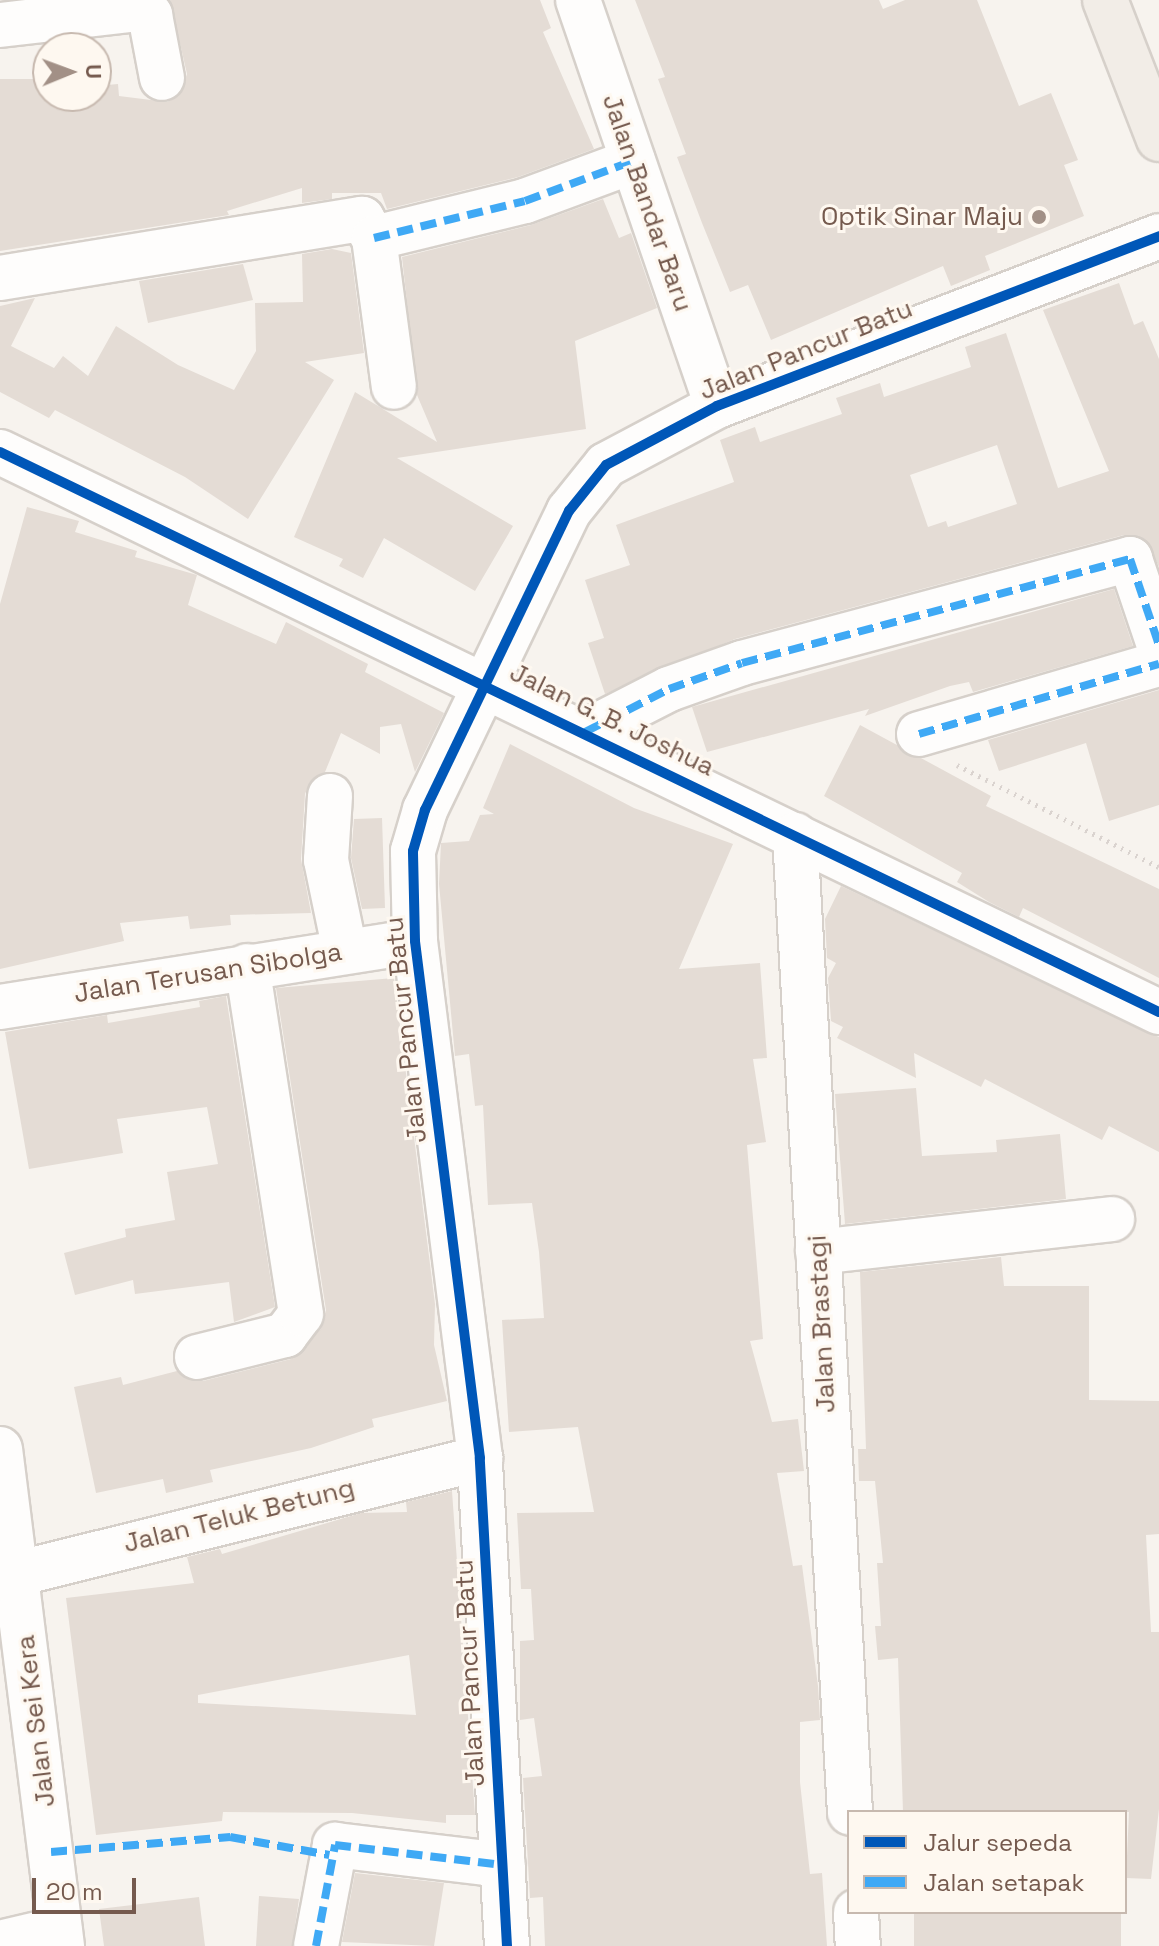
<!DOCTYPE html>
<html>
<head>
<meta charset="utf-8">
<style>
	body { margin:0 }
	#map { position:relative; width:1159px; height:1946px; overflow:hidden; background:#f7f3ee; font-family:"Space Grotesk",sans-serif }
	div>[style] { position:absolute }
	.building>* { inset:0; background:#e4dcd5; transform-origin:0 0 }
	.path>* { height:5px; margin-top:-2.5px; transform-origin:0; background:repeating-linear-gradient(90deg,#dad3cf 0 2px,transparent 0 8px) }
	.roads { filter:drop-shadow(2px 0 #d6d0ca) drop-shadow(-2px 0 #d6d0ca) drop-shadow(0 2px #d6d0ca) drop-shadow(0 -2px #d6d0ca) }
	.minor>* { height:44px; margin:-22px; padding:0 22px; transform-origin:22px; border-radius:22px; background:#fefdfc }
	.major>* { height:44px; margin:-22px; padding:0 22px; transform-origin:22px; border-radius:22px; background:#f2ede7 }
	.quiet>* { height:8px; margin-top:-4px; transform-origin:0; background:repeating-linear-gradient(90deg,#3fa9f5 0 16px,transparent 0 24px) }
	.cycleway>* { height:10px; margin:-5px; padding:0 5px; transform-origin:5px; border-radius:5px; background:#0057b8 }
	.dots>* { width:22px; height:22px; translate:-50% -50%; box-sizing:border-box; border:4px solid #fef8f0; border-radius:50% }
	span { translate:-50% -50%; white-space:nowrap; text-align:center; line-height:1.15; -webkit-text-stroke:6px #fef8f0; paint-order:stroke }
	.street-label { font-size:26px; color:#755a4e }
	.poi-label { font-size:26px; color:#755a4e }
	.right { translate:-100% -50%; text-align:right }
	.legend { position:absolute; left:847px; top:1810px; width:280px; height:104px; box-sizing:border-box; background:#fef8f0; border:2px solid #c7b9af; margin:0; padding:10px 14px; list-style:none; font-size:24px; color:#755a4e }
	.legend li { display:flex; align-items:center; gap:16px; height:40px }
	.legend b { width:40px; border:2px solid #c7b9af }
	.north { position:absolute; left:32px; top:32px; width:80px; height:80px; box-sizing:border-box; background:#fef8f0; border:2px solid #c7b9af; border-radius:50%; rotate:89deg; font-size:22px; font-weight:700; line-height:32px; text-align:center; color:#755a4e }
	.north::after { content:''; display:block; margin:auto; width:28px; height:36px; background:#a29086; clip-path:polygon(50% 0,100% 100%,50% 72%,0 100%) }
	.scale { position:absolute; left:32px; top:1878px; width:104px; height:36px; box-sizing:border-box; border:4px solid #755a4e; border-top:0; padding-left:10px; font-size:24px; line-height:28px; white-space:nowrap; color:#755a4e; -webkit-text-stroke:6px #fef8f0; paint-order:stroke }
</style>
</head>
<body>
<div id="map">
	<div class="building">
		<div style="clip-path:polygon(170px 0,540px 0,551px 28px,543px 32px,594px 149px,518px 177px,387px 209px,381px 193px,332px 193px,332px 199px,302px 203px,302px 188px,227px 211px,229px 215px,0 251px,0 79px,48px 79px,48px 96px,96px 96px,96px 86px,118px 84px,119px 96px,167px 102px,179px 96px,187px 74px)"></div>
		<div style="clip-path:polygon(635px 0,879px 0,883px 9px,905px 0,977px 0,1019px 106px,1051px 93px,1078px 160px,1064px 165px,1084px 216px,985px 256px,990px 270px,951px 286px,943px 266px,771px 340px,748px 285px,730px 292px,702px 223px,677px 157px,686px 154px,658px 79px,665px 77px)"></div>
		<div style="clip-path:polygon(603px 199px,619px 238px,631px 233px,657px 308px,575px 341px,586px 429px,397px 458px,513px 526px,475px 591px,384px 538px,363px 578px,339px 566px,343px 559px,294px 537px,355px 392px,437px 442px,417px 395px,402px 257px,531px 225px)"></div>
		<div style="clip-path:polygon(332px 249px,351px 253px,364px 353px,305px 362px,334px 380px,248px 519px,185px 477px,55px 410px,49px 418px,0 392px,0 306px,35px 298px,11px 346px,54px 368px,63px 356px,88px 376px,116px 326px,178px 365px,234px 390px,256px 351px,255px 303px,303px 302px,302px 254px)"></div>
		<div style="clip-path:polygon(243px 264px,253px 300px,148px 323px,139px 281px)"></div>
		<div style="clip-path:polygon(evenodd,1119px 283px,1134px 325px,1143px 321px,1159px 359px,1159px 567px,1146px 540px,1124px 535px,735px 639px,605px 694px,588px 643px,604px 638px,585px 580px,630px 565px,616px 525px,734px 482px,720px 440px,755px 427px,760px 442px,842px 414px,836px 398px,880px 383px,884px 397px,971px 367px,965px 347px,1006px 333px,1058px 488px,1109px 471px,1043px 310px,1119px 283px,997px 445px,1017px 504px,948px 527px,946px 521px,928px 527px,910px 475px,997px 445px)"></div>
		<div style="clip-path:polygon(27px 507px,79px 521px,75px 532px,137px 551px,135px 557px,197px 575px,188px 605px,276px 644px,286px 622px,368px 664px,365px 672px,444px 713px,415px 772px,401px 724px,380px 727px,380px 754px,341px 733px,325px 772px,310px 782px,305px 794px,301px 859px,311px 913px,230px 915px,231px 925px,190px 929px,188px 916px,120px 923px,124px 941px,0 969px,0 604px)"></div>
		<div style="clip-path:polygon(1114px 589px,1133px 646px,973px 692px,969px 682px,950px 686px,865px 716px,869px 709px,707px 752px,692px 707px)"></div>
		<div style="clip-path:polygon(1159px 690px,1159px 805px,1109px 821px,1086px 743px,999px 771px,988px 740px)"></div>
		<div style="clip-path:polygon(860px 725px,991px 796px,986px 806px,1159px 889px,1159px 978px,1023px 908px,1019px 917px,989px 902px,957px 882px,962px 873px,824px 796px)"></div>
		<div style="clip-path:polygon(510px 744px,634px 808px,733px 844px,679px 969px,760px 963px,767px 1058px,753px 1059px,766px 1142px,747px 1145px,763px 1339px,750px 1341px,772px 1422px,798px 1419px,804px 1471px,777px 1473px,793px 1566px,802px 1565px,818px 1686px,820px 1720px,800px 1722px,800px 1782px,810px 1874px,822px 1873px,827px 1946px,545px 1946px,543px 1897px,530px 1898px,523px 1778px,542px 1776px,534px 1718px,520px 1720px,520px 1641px,534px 1640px,531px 1589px,521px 1589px,517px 1513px,594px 1512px,578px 1427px,509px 1432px,502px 1320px,544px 1318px,539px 1252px,532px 1203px,488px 1205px,483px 1105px,475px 1106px,469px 1054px,455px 1056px,439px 884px,441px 843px,469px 841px,480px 815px,494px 814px,483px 808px)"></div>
		<div style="clip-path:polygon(382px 818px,385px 908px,362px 909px,351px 858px,354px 819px)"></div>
		<div style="clip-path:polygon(841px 886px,1159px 1037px,1159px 1152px,1109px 1126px,1102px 1140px,985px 1079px,981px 1087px,914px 1053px,916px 1078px,837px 1038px,843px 1027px,831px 1021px,828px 978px,836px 963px,827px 958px,825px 919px)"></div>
		<div style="clip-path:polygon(394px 978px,435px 1304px,434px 1345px,447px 1401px,372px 1419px,374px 1427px,311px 1448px,210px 1470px,213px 1482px,166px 1493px,163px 1479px,96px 1493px,74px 1387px,121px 1377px,123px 1385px,177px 1371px,203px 1381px,291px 1359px,321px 1329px,326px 1310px,276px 988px)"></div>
		<div style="clip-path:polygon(226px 996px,275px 1307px,234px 1322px,229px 1282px,135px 1294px,133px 1280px,75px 1295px,64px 1253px,126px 1237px,125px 1229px,175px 1220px,167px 1172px,218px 1164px,207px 1107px,117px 1119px,123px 1153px,29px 1169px,5px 1032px,107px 1015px,108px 1023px,200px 1007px,199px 1001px)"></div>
		<div style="clip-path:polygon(916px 1088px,922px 1156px,997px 1152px,996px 1140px,1060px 1134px,1066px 1199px,845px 1224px,835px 1094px)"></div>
		<div style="clip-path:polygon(1001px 1257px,1004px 1286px,1089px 1286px,1089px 1400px,1159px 1401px,1159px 1534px,1146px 1535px,1151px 1632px,1159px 1632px,1159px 1809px,1151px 1879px,1126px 1878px,1129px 1812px,903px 1812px,898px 1658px,878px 1660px,875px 1626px,881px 1626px,877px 1563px,883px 1563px,875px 1481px,859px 1481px,858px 1449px,866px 1449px,860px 1272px)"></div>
		<div style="clip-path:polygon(evenodd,452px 1491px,475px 1815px,446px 1815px,446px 1823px,352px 1813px,223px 1812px,222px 1821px,96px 1835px,66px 1598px,194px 1583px,187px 1557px,220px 1549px,222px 1554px,361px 1513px,407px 1512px,406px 1502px,452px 1491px,409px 1655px,416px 1715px,198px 1703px,198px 1695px,409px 1655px)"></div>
		<div style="clip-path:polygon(355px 1873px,444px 1883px,434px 1946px,342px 1942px)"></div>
		<div style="clip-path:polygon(259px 1896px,299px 1899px,292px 1946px,256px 1946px)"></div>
		<div style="clip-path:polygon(199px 1897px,205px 1946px,104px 1946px,99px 1909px)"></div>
		<div style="left:914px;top:1912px;width:207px;height:34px"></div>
	</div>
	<div class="path">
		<div style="left:957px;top:765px;width:226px;rotate:26.8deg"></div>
	</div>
	<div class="roads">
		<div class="minor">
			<div style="left:578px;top:0;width:429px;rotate:71.1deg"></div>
			<div style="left:0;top:25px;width:140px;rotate:-6.6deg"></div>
			<div style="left:139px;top:9px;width:13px;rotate:29deg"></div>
			<div style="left:150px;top:15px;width:64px;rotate:79.2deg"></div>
			<div style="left:374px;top:238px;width:155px;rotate:-13.8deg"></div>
			<div style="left:525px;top:201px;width:115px;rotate:-20.3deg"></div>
			<div style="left:0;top:278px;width:367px;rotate:-9.3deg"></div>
			<div style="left:362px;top:219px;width:22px;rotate:58deg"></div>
			<div style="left:374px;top:238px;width:150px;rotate:82.4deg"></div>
			<div style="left:0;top:452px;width:1287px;rotate:25.79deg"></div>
			<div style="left:585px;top:732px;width:94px;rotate:-27.1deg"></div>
			<div style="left:669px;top:689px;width:77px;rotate:-19.6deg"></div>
			<div style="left:742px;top:663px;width:402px;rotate:-15deg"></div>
			<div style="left:1130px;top:559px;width:91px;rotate:71.4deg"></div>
			<div style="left:919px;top:734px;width:250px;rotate:-16.3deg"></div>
			<div style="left:330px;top:796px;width:64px;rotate:93.6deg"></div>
			<div style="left:326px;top:860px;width:93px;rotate:78.2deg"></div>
			<div style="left:795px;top:835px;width:979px;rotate:86.78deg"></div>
			<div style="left:0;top:1007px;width:420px;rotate:-9deg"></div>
			<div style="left:818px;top:1252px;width:296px;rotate:-6.4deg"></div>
			<div style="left:197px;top:1357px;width:91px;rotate:-14deg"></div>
			<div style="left:285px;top:1335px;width:26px;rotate:-53deg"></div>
			<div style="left:301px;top:1314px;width:352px;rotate:-98.8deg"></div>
			<div style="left:0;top:1449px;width:501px;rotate:82.89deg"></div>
			<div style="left:0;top:1578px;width:495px;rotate:-14deg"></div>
			<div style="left:856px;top:1912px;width:34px;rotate:87deg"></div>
			<div style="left:0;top:1943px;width:61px;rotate:-13.3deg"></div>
			<div style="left:316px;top:1946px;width:103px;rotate:-79.3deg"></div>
			<div style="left:335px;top:1845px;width:169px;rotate:6.8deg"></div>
			<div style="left:507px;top:1946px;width:489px;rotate:-93.2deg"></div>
			<div style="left:480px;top:1458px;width:521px;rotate:-97.17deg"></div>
			<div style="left:415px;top:941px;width:90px;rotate:-91.3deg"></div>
			<div style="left:413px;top:851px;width:43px;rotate:-73.7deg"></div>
			<div style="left:425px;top:810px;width:332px;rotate:-64.3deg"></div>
			<div style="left:569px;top:511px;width:59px;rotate:-51.2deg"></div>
			<div style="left:606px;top:465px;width:126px;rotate:-28deg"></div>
			<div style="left:717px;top:406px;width:474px;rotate:-21deg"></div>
		</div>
		<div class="major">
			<div style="left:1105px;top:0;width:149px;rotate:68.8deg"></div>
		</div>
	</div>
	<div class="quiet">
		<div style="left:374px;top:238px;width:155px;rotate:-13.8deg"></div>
		<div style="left:525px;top:201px;width:115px;rotate:-20.3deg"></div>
		<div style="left:585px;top:732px;width:94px;rotate:-27.1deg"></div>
		<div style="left:669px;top:689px;width:77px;rotate:-19.6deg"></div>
		<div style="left:742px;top:663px;width:402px;rotate:-15deg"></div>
		<div style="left:1130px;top:559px;width:91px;rotate:71.4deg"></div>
		<div style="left:919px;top:734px;width:250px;rotate:-16.3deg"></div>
		<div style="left:51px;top:1852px;width:180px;rotate:-4.8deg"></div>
		<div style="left:230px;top:1837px;width:101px;rotate:10.3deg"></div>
		<div style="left:316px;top:1946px;width:103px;rotate:-79.3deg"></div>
		<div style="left:335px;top:1845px;width:169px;rotate:6.8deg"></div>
	</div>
	<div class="cycleway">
		<div style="left:0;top:452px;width:1287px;rotate:25.79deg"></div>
		<div style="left:507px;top:1946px;width:489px;rotate:-93.2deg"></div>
		<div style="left:480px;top:1458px;width:521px;rotate:-97.17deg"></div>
		<div style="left:415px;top:941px;width:90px;rotate:-91.3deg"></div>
		<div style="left:413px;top:851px;width:43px;rotate:-73.7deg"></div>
		<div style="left:425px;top:810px;width:332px;rotate:-64.3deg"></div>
		<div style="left:569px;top:511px;width:59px;rotate:-51.2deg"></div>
		<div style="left:606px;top:465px;width:126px;rotate:-28deg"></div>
		<div style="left:717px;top:406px;width:474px;rotate:-21deg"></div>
	</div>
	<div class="dots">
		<div style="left:1039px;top:217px;background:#a29086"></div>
	</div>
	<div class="street-label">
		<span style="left:647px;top:203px;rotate:71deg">Jalan Bandar Baru</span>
		<span style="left:806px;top:350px;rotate:-22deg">Jalan Pancur Batu</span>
		<span style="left:612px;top:720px;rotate:26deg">Jalan G. B. Joshua</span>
		<span style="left:208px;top:973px;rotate:-9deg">Jalan Terusan Sibolga</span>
		<span style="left:406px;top:1030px;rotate:-96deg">Jalan Pancur Batu</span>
		<span style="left:822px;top:1324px;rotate:-93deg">Jalan Brastagi</span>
		<span style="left:239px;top:1516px;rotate:-14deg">Jalan Teluk Betung</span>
		<span style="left:470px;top:1673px;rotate:-93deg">Jalan Pancur Batu</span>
		<span style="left:36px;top:1721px;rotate:-97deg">Jalan Sei Kera</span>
	</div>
	<div class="poi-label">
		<span class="right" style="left:1023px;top:217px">Optik Sinar Maju</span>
	</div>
	<ul class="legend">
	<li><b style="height:10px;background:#0057b8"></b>Jalur sepeda</li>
	<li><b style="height:10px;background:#3fa9f5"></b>Jalan setapak</li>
	</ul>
	<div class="north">U</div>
	<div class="scale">20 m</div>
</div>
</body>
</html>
